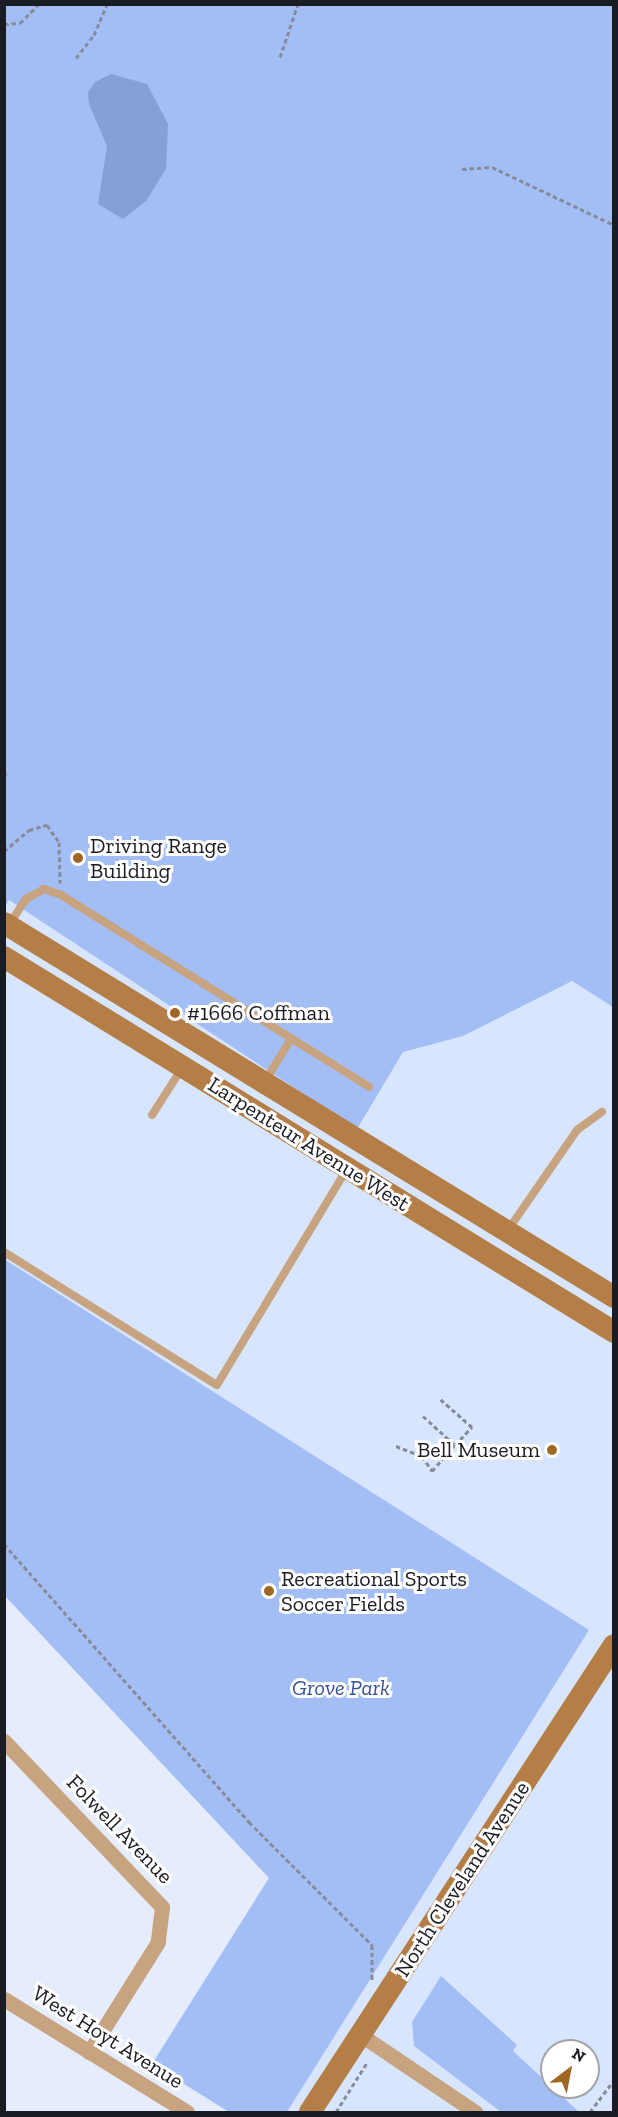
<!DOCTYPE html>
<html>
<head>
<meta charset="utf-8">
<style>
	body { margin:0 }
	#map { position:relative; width:618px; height:2117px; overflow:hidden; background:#e5ecfc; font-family:"Zilla Slab",serif }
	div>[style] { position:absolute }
	.built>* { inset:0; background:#d8e5fe }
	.green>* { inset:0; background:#a3bdf5 }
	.water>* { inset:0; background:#869fd5 }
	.path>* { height:3px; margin-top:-1.5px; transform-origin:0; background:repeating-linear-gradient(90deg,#868b97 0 4.5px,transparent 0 7.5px) }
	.lane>* { height:8px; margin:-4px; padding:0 4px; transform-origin:4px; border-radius:4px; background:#c8a37f }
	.street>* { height:15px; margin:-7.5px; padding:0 7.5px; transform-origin:7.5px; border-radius:7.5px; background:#c8a37f }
	.secondary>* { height:22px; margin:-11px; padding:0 11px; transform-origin:11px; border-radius:11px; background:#b47e46 }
	.dots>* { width:16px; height:16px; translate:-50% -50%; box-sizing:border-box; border:3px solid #fff; border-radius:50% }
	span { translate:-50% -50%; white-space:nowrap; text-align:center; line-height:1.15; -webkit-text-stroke:6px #fff; paint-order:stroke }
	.poi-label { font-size:22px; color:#191c22 }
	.left { translate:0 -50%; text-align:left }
	.right { translate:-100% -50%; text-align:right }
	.street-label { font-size:22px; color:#191c22 }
	.park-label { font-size:22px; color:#365195; font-style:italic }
	.frame { position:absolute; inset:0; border:6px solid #191c22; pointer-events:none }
	.north { position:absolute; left:540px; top:2039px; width:60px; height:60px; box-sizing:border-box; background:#fff; border:2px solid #a3a4a7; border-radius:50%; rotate:32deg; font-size:16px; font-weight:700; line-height:24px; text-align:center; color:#191c22 }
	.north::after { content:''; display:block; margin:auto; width:21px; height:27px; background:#a06724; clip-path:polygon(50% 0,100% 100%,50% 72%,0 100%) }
</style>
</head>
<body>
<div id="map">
	<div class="built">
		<div style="clip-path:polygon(evenodd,5px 5px,613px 5px,613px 2112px,229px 2112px,152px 2064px,269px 1878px,5px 1596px,5px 5px,552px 2051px,588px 2051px,588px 2087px,552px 2087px,552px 2051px)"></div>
	</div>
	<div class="green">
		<div style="clip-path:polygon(5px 5px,613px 5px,613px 1007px,572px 981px,463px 1036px,403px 1052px,357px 1129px,9px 900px,5px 907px)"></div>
		<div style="clip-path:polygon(4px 1259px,589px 1630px,287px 2112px,229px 2112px,152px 2064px,269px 1878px,5px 1596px)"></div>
		<div style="clip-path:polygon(441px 1976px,517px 2045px,513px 2051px,579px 2112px,501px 2112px,414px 2046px,412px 2022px)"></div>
	</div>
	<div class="water">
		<div style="clip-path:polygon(111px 74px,147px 84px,168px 124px,166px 169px,146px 201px,123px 219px,98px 204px,107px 146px,89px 104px,88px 92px,95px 82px)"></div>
	</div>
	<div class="path">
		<div style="left:4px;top:24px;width:16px;rotate:-4deg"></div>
		<div style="left:20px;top:23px;width:27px;rotate:-45deg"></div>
		<div style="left:280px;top:57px;width:56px;rotate:-71.2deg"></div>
		<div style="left:76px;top:58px;width:29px;rotate:-52deg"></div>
		<div style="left:94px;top:35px;width:34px;rotate:-67deg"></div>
		<div style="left:462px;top:169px;width:30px;rotate:-4deg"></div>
		<div style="left:492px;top:167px;width:135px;rotate:25.4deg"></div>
		<div style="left:4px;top:776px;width:4px;rotate:-56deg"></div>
		<div style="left:4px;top:851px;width:33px;rotate:-40deg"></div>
		<div style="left:29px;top:830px;width:19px;rotate:-16deg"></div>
		<div style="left:47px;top:825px;width:21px;rotate:55deg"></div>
		<div style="left:59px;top:842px;width:41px;rotate:88.6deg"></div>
		<div style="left:423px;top:1416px;width:43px;rotate:42.2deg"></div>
		<div style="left:455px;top:1445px;width:25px;rotate:-47deg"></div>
		<div style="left:472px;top:1427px;width:44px;rotate:-138.7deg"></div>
		<div style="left:396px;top:1446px;width:28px;rotate:21deg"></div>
		<div style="left:422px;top:1456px;width:18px;rotate:56deg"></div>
		<div style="left:432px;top:1471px;width:35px;rotate:-49deg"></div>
		<div style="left:4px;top:1544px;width:371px;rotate:48.6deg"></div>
		<div style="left:249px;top:1822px;width:174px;rotate:45deg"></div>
		<div style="left:372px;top:1945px;width:36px;rotate:90deg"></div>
		<div style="left:336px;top:2112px;width:60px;rotate:-57.9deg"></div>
		<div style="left:590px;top:2112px;width:40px;rotate:-53deg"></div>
	</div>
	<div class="lane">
		<div style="left:9px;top:925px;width:31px;rotate:-57deg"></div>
		<div style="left:26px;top:899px;width:21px;rotate:-29deg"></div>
		<div style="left:44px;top:889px;width:18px;rotate:19deg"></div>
		<div style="left:61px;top:895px;width:363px;rotate:31.9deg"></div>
		<div style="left:265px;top:1081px;width:49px;rotate:-58.2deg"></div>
		<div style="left:152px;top:1115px;width:56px;rotate:-57.4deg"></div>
		<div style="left:508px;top:1230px;width:121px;rotate:-55.4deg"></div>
		<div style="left:577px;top:1130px;width:31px;rotate:-36deg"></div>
		<div style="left:4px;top:1252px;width:251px;rotate:32deg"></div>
		<div style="left:217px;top:1385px;width:252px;rotate:-59deg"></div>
	</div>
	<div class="street">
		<div style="left:4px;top:1741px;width:229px;rotate:46.4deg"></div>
		<div style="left:162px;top:1907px;width:35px;rotate:97deg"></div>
		<div style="left:158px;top:1942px;width:130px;rotate:122.1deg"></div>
		<div style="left:4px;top:1999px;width:215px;rotate:31.7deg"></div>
		<div style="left:361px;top:2035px;width:138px;rotate:34deg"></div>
	</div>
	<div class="secondary">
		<div style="left:4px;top:923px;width:716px;rotate:31.51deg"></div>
		<div style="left:4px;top:957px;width:716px;rotate:31.58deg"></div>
		<div style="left:310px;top:2112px;width:557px;rotate:-56.94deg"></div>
	</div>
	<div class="dots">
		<div style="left:78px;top:858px;background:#a06724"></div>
		<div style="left:175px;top:1013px;background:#a06724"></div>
		<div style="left:552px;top:1450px;background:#a06724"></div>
		<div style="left:269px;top:1591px;background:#a06724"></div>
	</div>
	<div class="poi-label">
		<span class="left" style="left:90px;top:858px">Driving Range<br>Building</span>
		<span class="left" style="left:187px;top:1013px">#1666 Coffman</span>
		<span class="right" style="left:540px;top:1450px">Bell Museum</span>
		<span class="left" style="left:281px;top:1591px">Recreational Sports<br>Soccer Fields</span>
	</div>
	<div class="street-label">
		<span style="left:309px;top:1144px;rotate:32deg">Larpenteur Avenue West</span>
		<span style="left:120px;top:1829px;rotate:46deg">Folwell Avenue</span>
		<span style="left:462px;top:1879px;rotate:-57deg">North Cleveland Avenue</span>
		<span style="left:108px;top:2037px;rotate:32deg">West Hoyt Avenue</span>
	</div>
	<div class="park-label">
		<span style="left:341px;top:1688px">Grove Park</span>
	</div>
	<div class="frame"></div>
	<div class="north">N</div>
</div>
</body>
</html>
